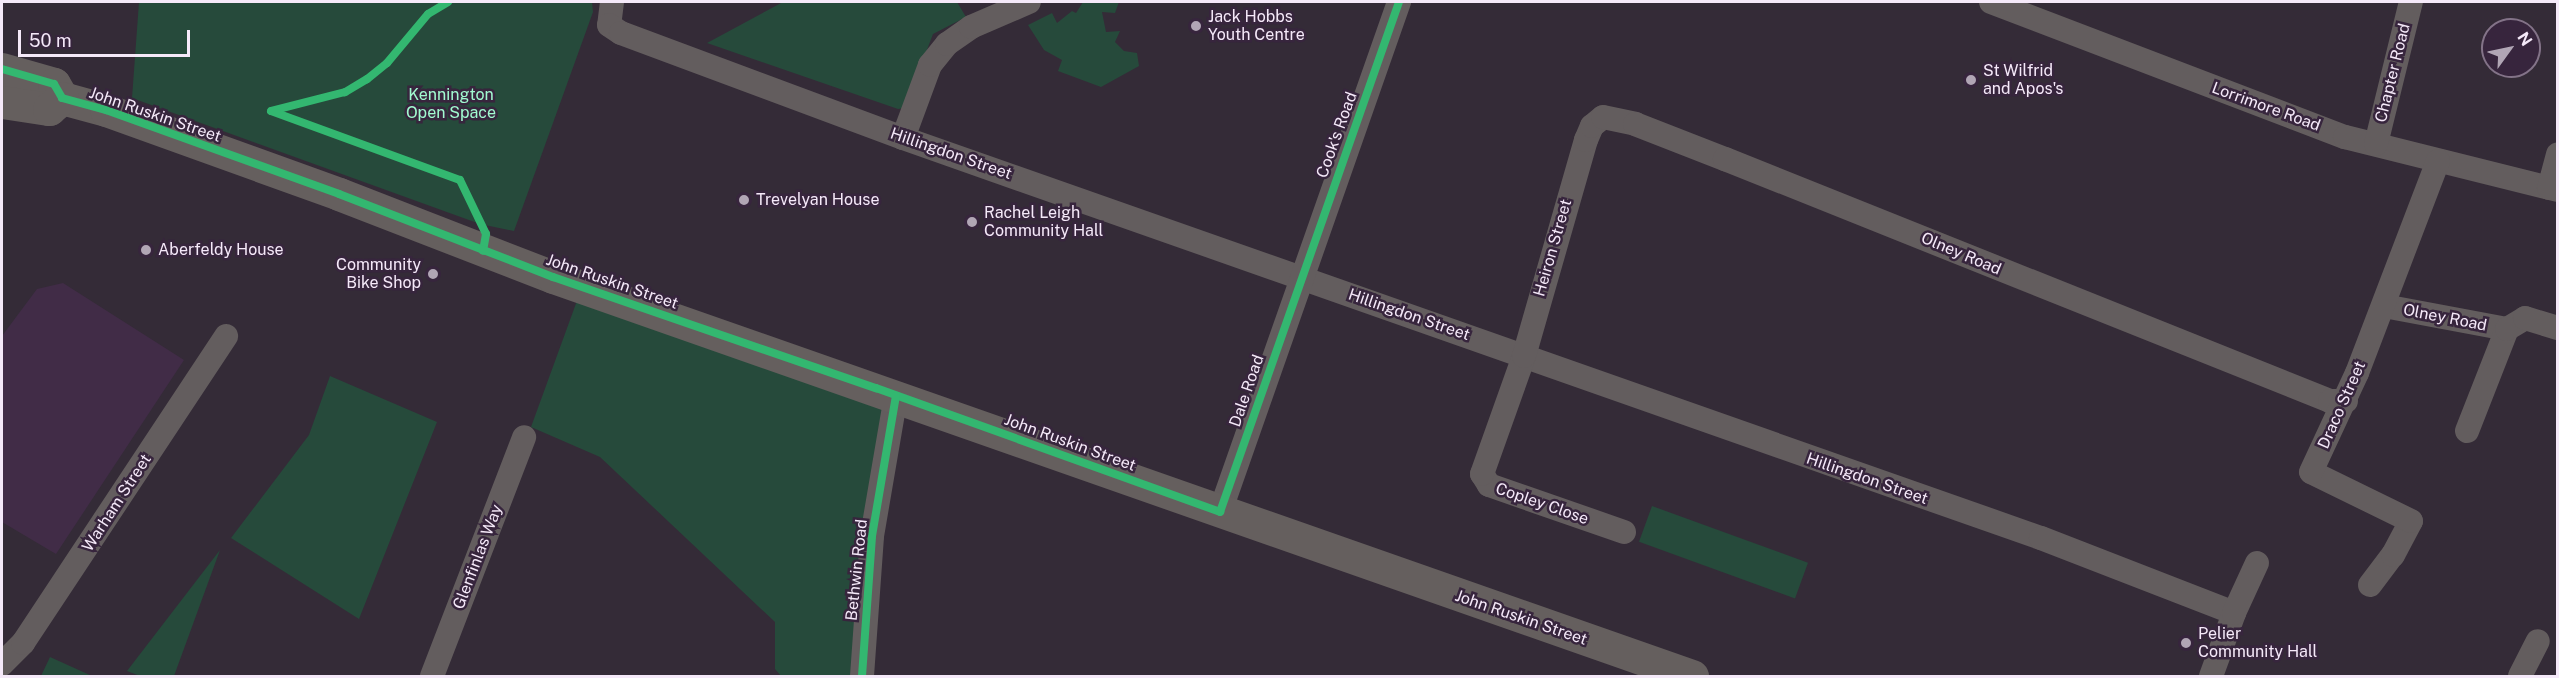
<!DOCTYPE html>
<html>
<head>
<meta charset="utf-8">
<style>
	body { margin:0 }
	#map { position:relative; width:2559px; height:678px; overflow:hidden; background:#342b37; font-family:"Public Sans",sans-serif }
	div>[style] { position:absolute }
	.built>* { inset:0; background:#412c47 }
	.green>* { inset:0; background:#264a3b; transform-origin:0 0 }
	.street>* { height:24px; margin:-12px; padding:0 12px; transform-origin:12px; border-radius:12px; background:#635d5e }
	.secondary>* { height:33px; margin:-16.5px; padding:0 16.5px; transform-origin:16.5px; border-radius:16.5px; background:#655f5e }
	.cycleway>* { height:8px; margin:-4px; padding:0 4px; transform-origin:4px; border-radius:4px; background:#33b770 }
	.dots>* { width:16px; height:16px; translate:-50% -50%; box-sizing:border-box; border:3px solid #37253d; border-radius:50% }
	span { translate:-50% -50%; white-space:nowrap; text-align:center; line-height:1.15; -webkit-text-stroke:5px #37253d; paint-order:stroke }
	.poi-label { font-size:16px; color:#f5e9f9 }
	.left { translate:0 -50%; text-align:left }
	.right { translate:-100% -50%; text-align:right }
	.street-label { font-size:16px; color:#f5e9f9 }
	.park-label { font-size:16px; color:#a1fad0 }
	.frame { position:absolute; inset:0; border:3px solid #f5e9f9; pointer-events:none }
	.north { position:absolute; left:2481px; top:18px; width:60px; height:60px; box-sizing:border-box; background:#37253d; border:2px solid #837388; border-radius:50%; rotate:57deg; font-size:16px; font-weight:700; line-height:24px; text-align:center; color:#f5e9f9 }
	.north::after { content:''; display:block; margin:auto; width:21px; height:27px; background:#b1a6b5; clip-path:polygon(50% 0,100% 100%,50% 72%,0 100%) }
	.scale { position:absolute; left:18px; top:30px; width:172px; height:27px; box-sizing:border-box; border:3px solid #f5e9f9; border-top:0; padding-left:8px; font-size:18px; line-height:21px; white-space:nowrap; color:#f5e9f9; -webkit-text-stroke:4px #37253d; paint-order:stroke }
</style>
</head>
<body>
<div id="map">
	<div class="built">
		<div style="clip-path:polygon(63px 283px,184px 360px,56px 554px,2px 522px,2px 336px,37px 289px)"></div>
	</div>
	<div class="green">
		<div style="clip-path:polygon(139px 2px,592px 2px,593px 12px,514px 231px,480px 224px,132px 98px)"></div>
		<div style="clip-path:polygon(783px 2px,957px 2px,966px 17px,933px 34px,905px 108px,898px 109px,707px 43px)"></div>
		<div style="clip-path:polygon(1083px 2px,1119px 2px,1115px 13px,1102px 12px,1106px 32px,1120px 31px,1115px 42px,1124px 51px,1137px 53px,1139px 66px,1101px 87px,1058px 71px,1062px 60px,1044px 50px,1028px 25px,1052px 13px,1057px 23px,1072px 11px,1076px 13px)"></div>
		<div style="clip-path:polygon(578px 298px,888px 401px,854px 676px,781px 676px,775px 669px,775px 622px,600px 457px,531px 427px)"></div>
		<div style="clip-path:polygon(330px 376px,437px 422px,359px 619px,231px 538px,309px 435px)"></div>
		<div style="left:1652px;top:506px;width:166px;height:38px;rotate:20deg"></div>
		<div style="clip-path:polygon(220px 550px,174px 676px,140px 676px,127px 671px)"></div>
		<div style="clip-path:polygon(50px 657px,92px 676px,41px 676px)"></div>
	</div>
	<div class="street">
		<div style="left:612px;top:2px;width:23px;rotate:97deg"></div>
		<div style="left:609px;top:25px;width:14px;rotate:34deg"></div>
		<div style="left:621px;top:33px;width:301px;rotate:20.4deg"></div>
		<div style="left:903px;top:138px;width:1206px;rotate:19.37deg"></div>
		<div style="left:2041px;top:538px;width:207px;rotate:21.2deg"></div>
		<div style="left:1991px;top:2px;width:379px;rotate:20.9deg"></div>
		<div style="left:2345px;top:137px;width:219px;rotate:14deg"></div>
		<div style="left:903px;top:138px;width:78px;rotate:-69.7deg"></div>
		<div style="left:930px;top:65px;width:27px;rotate:-51deg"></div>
		<div style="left:947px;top:44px;width:29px;rotate:-35deg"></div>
		<div style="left:971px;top:27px;width:63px;rotate:-23.3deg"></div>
		<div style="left:2376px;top:144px;width:146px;rotate:-76.2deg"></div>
		<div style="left:2549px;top:188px;width:35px;rotate:-75deg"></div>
		<div style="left:2384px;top:306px;width:125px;rotate:10.6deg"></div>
		<div style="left:2467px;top:431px;width:110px;rotate:-68.6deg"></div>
		<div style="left:2507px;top:329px;width:21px;rotate:-31deg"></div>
		<div style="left:2525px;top:318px;width:34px;rotate:17deg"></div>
		<div style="left:1220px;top:512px;width:541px;rotate:-70.66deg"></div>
		<div style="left:1624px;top:532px;width:143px;rotate:-160.8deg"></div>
		<div style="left:1489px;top:485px;width:13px;rotate:-122deg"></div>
		<div style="left:1482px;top:474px;width:125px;rotate:-70.4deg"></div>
		<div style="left:1524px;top:356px;width:225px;rotate:-74deg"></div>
		<div style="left:1586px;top:140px;width:15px;rotate:-67deg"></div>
		<div style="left:1592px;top:126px;width:14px;rotate:-39deg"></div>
		<div style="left:1603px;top:117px;width:33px;rotate:12deg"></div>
		<div style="left:1635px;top:124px;width:97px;rotate:21.3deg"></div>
		<div style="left:1725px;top:159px;width:652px;rotate:21.8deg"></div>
		<div style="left:2330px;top:401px;width:16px"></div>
		<div style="left:2370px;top:585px;width:38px;rotate:-53deg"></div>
		<div style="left:2393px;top:555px;width:38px;rotate:-62deg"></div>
		<div style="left:2411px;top:521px;width:111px;rotate:-153.9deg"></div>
		<div style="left:2311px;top:472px;width:109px;rotate:-65.1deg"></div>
		<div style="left:2357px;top:373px;width:227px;rotate:-69.1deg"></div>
		<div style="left:2px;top:664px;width:30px;rotate:-45deg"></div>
		<div style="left:23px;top:643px;width:368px;rotate:-56.5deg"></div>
		<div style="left:432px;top:676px;width:256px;rotate:-68.9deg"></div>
		<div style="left:862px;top:676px;width:140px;rotate:-85.9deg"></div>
		<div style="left:872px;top:536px;width:142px;rotate:-80.3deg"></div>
		<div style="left:2211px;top:676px;width:67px;rotate:-69.9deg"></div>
		<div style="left:2234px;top:613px;width:55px;rotate:-65.3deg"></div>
		<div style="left:2520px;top:676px;width:39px;rotate:-63deg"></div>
	</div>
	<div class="secondary">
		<div style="left:2px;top:69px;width:54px;rotate:16.1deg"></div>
		<div style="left:54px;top:84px;width:16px;rotate:60deg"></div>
		<div style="left:62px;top:98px;width:46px;rotate:15.3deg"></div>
		<div style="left:106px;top:110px;width:248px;rotate:19.8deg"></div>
		<div style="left:339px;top:194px;width:230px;rotate:21.2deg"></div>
		<div style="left:553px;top:277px;width:1207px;rotate:19.31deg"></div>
		<div style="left:2px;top:102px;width:48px;rotate:8.5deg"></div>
		<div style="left:49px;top:109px;width:17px;rotate:-40deg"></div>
	</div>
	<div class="cycleway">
		<div style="left:448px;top:2px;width:23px;rotate:149deg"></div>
		<div style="left:428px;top:14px;width:64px;rotate:129.9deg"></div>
		<div style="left:387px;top:63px;width:26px;rotate:141deg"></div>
		<div style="left:367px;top:79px;width:26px;rotate:149deg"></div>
		<div style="left:345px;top:92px;width:76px;rotate:165.6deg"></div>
		<div style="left:271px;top:111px;width:201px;rotate:20.1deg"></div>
		<div style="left:460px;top:180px;width:60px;rotate:64.3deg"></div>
		<div style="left:486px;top:234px;width:17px;rotate:100deg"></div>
		<div style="left:2px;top:69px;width:54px;rotate:16.1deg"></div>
		<div style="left:54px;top:84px;width:16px;rotate:60deg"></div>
		<div style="left:62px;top:98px;width:46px;rotate:15.3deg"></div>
		<div style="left:106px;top:110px;width:248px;rotate:19.8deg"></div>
		<div style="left:339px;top:194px;width:230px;rotate:21.2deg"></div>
		<div style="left:553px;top:277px;width:342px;rotate:19deg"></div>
		<div style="left:876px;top:388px;width:366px;rotate:19.8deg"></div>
		<div style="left:1220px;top:512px;width:541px;rotate:-70.66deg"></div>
		<div style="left:862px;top:676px;width:140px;rotate:-85.9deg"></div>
		<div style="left:872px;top:536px;width:142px;rotate:-80.3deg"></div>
	</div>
	<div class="dots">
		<div style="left:1196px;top:26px;background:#b1a6b5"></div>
		<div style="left:1971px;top:80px;background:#b1a6b5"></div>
		<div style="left:744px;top:200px;background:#b1a6b5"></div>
		<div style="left:972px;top:222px;background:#b1a6b5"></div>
		<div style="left:146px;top:250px;background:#b1a6b5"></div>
		<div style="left:433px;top:274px;background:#b1a6b5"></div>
		<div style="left:2186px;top:643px;background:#b1a6b5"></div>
	</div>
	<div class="poi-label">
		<span class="left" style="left:1208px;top:26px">Jack Hobbs<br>Youth Centre</span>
		<span class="left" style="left:1983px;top:80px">St Wilfrid<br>and Apos's</span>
		<span class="left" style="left:756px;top:200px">Trevelyan House</span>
		<span class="left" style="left:984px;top:222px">Rachel Leigh<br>Community Hall</span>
		<span class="left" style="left:158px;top:250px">Aberfeldy House</span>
		<span class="right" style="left:421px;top:274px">Community<br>Bike Shop</span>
		<span class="left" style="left:2198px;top:643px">Pelier<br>Community Hall</span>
	</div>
	<div class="street-label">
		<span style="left:2393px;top:73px;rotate:-76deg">Chapter Road</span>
		<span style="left:2266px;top:107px;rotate:20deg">Lorrimore Road</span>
		<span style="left:155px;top:115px;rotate:19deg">John Ruskin Street</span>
		<span style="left:1337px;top:135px;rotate:-70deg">Cook's Road</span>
		<span style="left:951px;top:154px;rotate:19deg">Hillingdon Street</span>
		<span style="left:1553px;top:248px;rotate:-74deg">Heiron Street</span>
		<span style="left:1961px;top:254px;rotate:23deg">Olney Road</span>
		<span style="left:612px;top:282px;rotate:19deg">John Ruskin Street</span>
		<span style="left:1409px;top:315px;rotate:19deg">Hillingdon Street</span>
		<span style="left:2445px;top:318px;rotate:11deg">Olney Road</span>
		<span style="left:1247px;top:391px;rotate:-71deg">Dale Road</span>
		<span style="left:2342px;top:405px;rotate:-66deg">Draco Street</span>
		<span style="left:1070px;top:443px;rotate:20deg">John Ruskin Street</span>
		<span style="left:1867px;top:479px;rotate:19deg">Hillingdon Street</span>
		<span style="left:117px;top:503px;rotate:-57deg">Warham Street</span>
		<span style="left:1542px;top:504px;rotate:19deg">Copley Close</span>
		<span style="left:478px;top:557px;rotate:-69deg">Glenfinlas Way</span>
		<span style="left:857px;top:570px;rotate:-84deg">Bethwin Road</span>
		<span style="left:1521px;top:618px;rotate:19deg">John Ruskin Street</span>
	</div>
	<div class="park-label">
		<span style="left:451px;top:104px">Kennington<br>Open Space</span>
	</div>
	<div class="frame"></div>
	<div class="north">N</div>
	<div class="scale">50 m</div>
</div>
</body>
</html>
